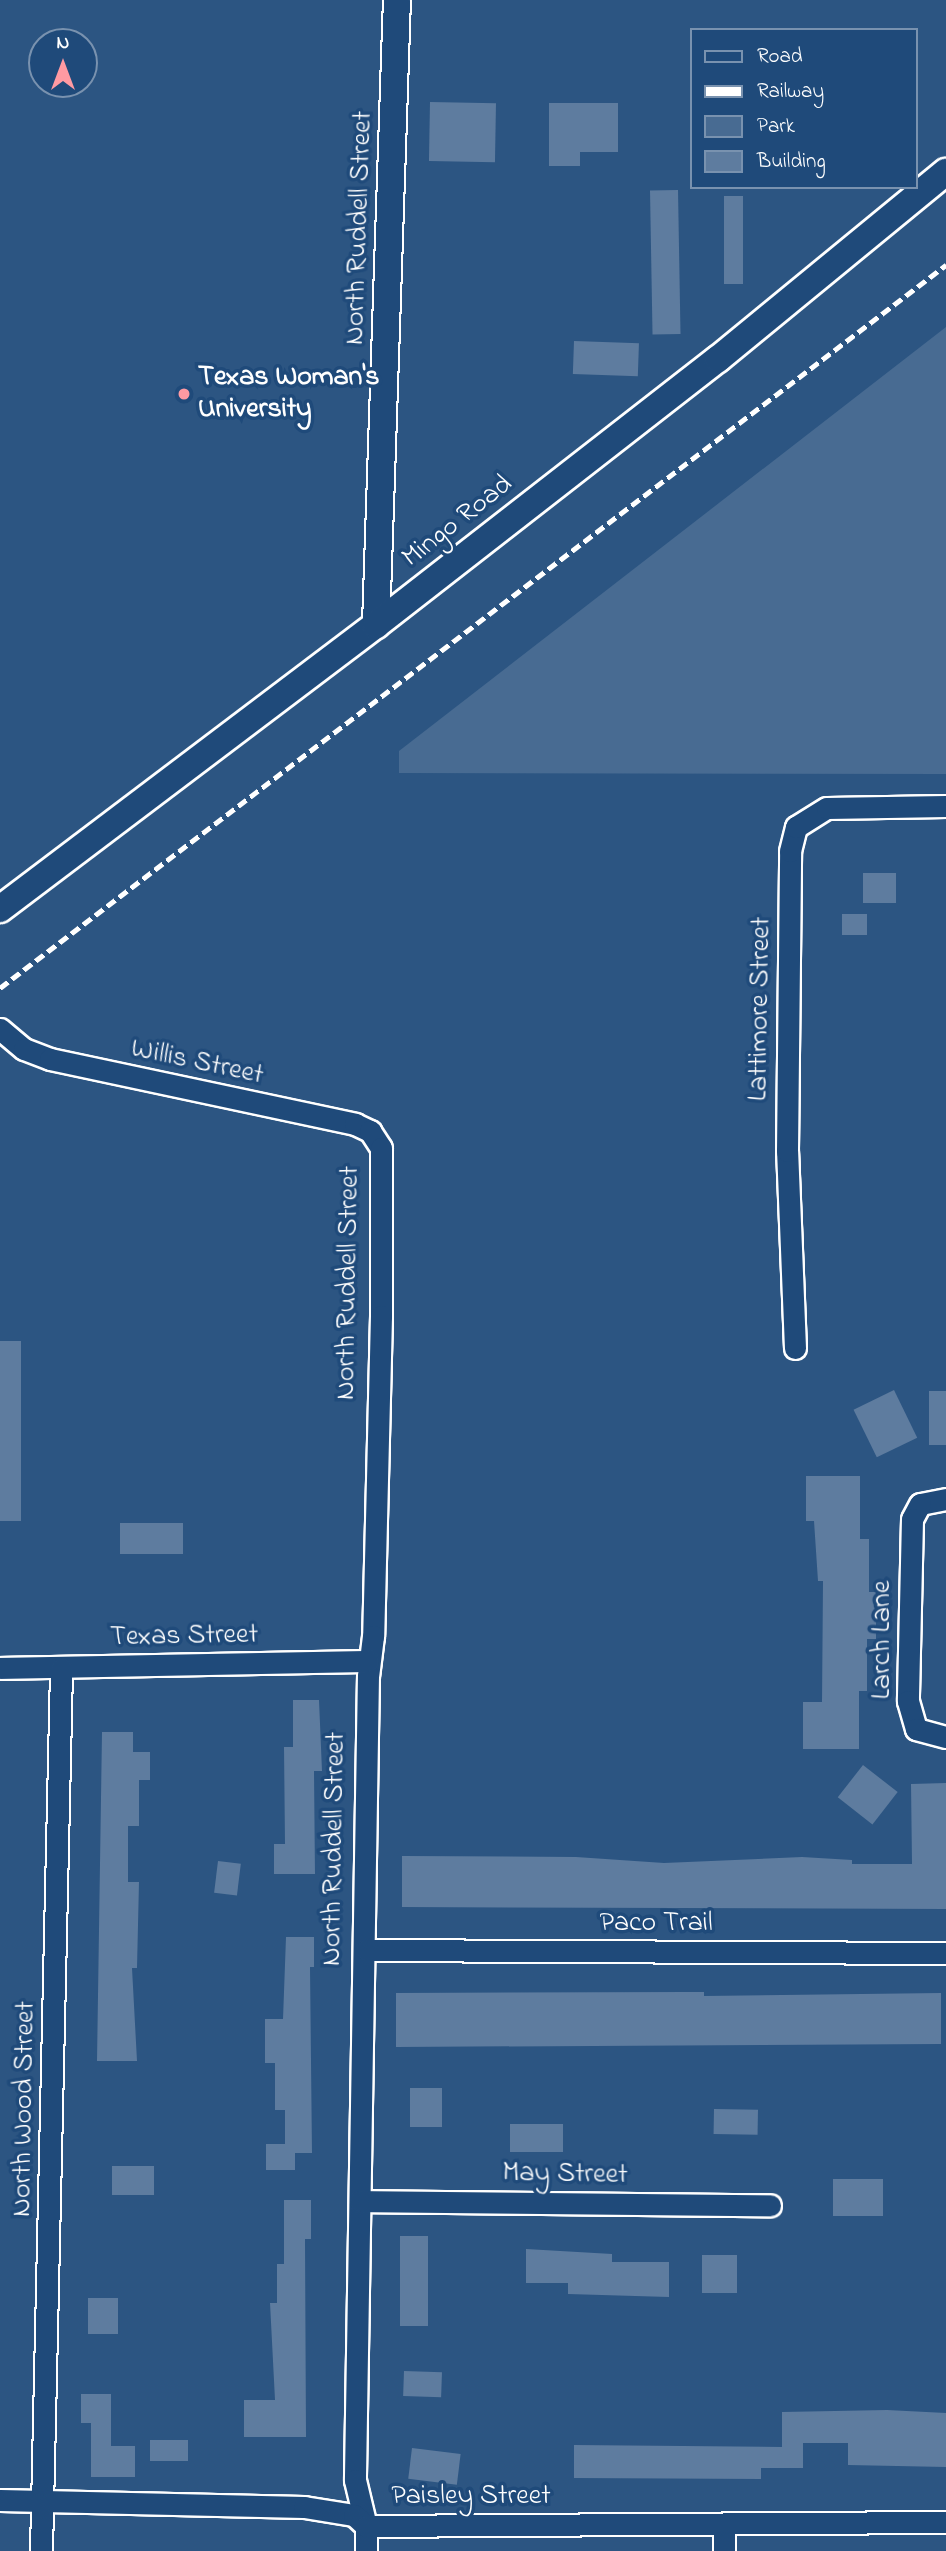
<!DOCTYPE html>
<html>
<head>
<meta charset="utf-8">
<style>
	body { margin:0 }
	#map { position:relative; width:946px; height:2551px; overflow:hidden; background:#2c5582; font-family:"Indie Flower",sans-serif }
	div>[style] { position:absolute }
	.green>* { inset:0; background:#486b92 }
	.building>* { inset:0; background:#5e7c9f; transform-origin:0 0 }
	.roads { filter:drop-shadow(2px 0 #fff) drop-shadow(-2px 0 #fff) drop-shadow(0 2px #fff) drop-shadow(0 -2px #fff) }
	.minor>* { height:21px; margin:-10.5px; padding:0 10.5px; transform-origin:10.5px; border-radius:10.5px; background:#1f4a7a }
	.tertiary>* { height:26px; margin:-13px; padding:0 13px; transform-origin:13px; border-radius:13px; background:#1f4a7a }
	.rail>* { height:5px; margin-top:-2.5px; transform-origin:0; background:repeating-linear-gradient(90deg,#fff 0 10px,transparent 0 15px) }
	.dots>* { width:19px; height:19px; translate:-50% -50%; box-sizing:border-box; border:4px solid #1f4a7a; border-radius:50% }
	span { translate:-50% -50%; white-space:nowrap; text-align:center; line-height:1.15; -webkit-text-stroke:7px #1f4a7a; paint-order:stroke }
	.street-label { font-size:28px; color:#fff }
	.poi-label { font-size:28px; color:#fff; font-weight:700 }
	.left { translate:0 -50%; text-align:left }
	.legend { position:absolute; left:690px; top:28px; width:228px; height:161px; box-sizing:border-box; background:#1f4a7a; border:2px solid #7992af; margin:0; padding:9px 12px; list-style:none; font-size:21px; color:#fff }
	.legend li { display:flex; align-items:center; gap:14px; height:35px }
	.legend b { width:35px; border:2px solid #7992af }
	.north { position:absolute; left:28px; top:28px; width:70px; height:70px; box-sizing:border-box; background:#1f4a7a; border:2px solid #7992af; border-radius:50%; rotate:0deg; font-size:19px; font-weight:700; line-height:28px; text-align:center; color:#fff }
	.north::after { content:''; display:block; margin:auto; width:24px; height:32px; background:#ff9aa2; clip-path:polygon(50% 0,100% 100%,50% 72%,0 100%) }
</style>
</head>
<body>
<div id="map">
	<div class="green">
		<div style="clip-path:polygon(946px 327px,946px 774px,399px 773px,399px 751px)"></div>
	</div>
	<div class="building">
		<div style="left:430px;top:102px;width:66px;height:59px;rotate:1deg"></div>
		<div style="clip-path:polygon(549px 103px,618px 103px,618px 152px,580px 152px,580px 166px,549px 166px)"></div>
		<div style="left:678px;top:190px;width:144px;height:28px;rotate:89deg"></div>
		<div style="left:724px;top:196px;width:19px;height:88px"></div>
		<div style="left:574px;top:341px;width:65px;height:33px;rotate:2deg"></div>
		<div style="left:863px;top:873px;width:33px;height:30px"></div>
		<div style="left:842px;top:914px;width:25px;height:21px"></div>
		<div style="left:0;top:1341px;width:21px;height:180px"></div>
		<div style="left:894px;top:1390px;width:53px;height:45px;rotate:64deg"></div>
		<div style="left:929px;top:1391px;width:17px;height:54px"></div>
		<div style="clip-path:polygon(806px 1476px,860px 1476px,860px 1539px,869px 1539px,869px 1592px,876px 1592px,876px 1639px,867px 1639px,867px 1691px,859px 1691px,859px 1749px,803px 1749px,803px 1702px,822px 1702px,823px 1581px,818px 1581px,814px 1521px,806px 1521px)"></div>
		<div style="left:120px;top:1523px;width:63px;height:31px"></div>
		<div style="clip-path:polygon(293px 1700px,319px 1700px,322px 1771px,314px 1771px,315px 1874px,274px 1874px,274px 1844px,285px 1844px,284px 1747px,293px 1747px)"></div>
		<div style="clip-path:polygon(102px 1732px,133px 1732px,133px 1752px,150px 1752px,150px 1780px,139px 1780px,139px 1826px,128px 1826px,128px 1882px,139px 1882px,137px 1968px,132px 1968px,137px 2061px,97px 2061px)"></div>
		<div style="left:863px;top:1765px;width:44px;height:41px;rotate:38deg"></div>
		<div style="clip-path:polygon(946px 1783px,946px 1909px,402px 1907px,402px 1856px,576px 1857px,664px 1863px,802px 1857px,852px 1860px,852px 1864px,912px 1864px,911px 1784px)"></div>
		<div style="left:218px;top:1861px;width:23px;height:32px;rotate:7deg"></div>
		<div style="clip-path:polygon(286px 1937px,314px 1937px,314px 1967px,310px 1967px,312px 2153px,295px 2153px,295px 2170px,266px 2170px,266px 2144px,285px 2144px,285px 2110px,275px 2110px,275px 2063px,265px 2063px,265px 2019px,283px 2019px)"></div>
		<div style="clip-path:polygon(688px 1992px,704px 1992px,704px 1996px,941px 1993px,941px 2044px,396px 2047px,396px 1993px)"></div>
		<div style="left:410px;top:2088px;width:32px;height:39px"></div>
		<div style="left:714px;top:2109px;width:44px;height:25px;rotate:1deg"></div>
		<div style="left:510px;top:2124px;width:53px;height:28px"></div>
		<div style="left:112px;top:2166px;width:42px;height:29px"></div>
		<div style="left:833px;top:2179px;width:50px;height:37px"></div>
		<div style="clip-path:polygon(284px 2200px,311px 2200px,311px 2239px,305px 2239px,306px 2437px,244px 2437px,244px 2400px,275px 2400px,270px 2303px,277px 2303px,277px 2264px,284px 2264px)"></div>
		<div style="left:400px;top:2236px;width:28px;height:90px"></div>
		<div style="clip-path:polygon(526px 2249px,612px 2254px,612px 2262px,669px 2262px,669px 2297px,568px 2294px,568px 2283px,526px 2283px)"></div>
		<div style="left:702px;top:2255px;width:35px;height:38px"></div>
		<div style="left:88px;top:2298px;width:30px;height:36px"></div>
		<div style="left:404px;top:2371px;width:38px;height:25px;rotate:2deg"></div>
		<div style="clip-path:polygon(81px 2394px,111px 2394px,111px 2446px,135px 2446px,135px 2477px,91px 2477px,91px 2423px,81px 2423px)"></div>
		<div style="clip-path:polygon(887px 2410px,946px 2413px,946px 2467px,848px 2465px,848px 2443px,803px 2443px,803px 2468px,761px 2468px,761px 2479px,574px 2478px,574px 2445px,782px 2447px,782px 2412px)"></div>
		<div style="left:150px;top:2440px;width:38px;height:21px"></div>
		<div style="left:412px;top:2448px;width:49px;height:31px;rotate:7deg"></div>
	</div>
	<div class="roads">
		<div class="minor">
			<div style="left:0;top:1029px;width:31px;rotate:40deg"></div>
			<div style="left:24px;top:1049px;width:28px;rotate:21deg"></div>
			<div style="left:50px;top:1059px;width:312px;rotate:12deg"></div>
			<div style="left:355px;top:1124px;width:17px;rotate:25deg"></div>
			<div style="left:370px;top:1131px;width:20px;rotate:57deg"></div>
			<div style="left:381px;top:1148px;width:168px;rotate:90deg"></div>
			<div style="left:381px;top:1316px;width:320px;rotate:91.4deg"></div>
			<div style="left:373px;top:1636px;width:39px;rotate:97deg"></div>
			<div style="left:368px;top:1675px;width:805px;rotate:90.93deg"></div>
			<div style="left:355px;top:2480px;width:47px;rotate:76.6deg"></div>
			<div style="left:366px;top:2526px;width:25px;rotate:90deg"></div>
			<div style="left:795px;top:1348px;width:197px;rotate:-92.3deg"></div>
			<div style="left:787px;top:1151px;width:300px;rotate:-89.4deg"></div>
			<div style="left:790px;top:851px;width:25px;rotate:-76deg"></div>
			<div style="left:796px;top:827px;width:36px;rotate:-32deg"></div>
			<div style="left:827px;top:808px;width:119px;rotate:-1deg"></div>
			<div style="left:946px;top:1499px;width:26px;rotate:169deg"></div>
			<div style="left:920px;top:1504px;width:17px;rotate:118deg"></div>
			<div style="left:912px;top:1519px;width:182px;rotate:91.3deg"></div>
			<div style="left:908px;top:1701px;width:29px;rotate:74deg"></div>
			<div style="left:916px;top:1729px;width:31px;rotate:15deg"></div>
			<div style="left:0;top:1668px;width:368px;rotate:-1.1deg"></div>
			<div style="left:366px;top:1950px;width:580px;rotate:0.3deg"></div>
			<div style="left:360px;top:2201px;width:410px;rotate:0.6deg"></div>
			<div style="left:0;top:2500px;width:304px;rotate:1.3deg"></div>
			<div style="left:304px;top:2507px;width:51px;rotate:9.1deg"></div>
			<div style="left:354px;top:2515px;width:16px;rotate:43deg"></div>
			<div style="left:366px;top:2526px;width:580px;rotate:-0.4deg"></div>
			<div style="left:41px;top:2551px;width:883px;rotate:-88.7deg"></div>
			<div style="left:724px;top:2551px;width:27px;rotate:-90deg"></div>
		</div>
		<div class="tertiary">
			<div style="left:376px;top:625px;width:625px;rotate:-88.08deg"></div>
			<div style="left:0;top:909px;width:471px;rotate:-37.1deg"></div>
			<div style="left:376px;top:625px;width:433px;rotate:-37.9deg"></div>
			<div style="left:718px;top:359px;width:295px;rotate:-39.4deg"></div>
		</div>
	</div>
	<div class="rail">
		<div style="left:0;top:988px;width:1191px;rotate:-37.39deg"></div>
	</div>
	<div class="dots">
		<div style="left:184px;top:394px;background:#ff9aa2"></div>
	</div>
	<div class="street-label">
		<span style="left:360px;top:228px;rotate:-88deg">North Ruddell Street</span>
		<span style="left:458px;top:522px;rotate:-38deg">Mingo Road</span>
		<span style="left:761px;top:1009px;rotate:-89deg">Lattimore Street</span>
		<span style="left:197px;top:1063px;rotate:12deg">Willis Street</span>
		<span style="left:349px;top:1283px;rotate:-89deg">North Ruddell Street</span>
		<span style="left:184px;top:1637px;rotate:-1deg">Texas Street</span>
		<span style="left:883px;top:1640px;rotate:-90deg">Larch Lane</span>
		<span style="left:335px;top:1849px;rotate:-89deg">North Ruddell Street</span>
		<span style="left:656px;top:1924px">Paco Trail</span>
		<span style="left:25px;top:2109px;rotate:-89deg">North Wood Street</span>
		<span style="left:565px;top:2175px;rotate:1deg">May Street</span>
		<span style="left:471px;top:2497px">Paisley Street</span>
	</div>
	<div class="poi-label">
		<span class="left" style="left:198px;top:394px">Texas Woman's<br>University</span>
	</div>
	<ul class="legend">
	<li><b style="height:9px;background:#1f4a7a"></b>Road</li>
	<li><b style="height:9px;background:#fff"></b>Railway</li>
	<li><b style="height:19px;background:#486b92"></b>Park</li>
	<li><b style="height:19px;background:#5e7c9f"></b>Building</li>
	</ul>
	<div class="north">N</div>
</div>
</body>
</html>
